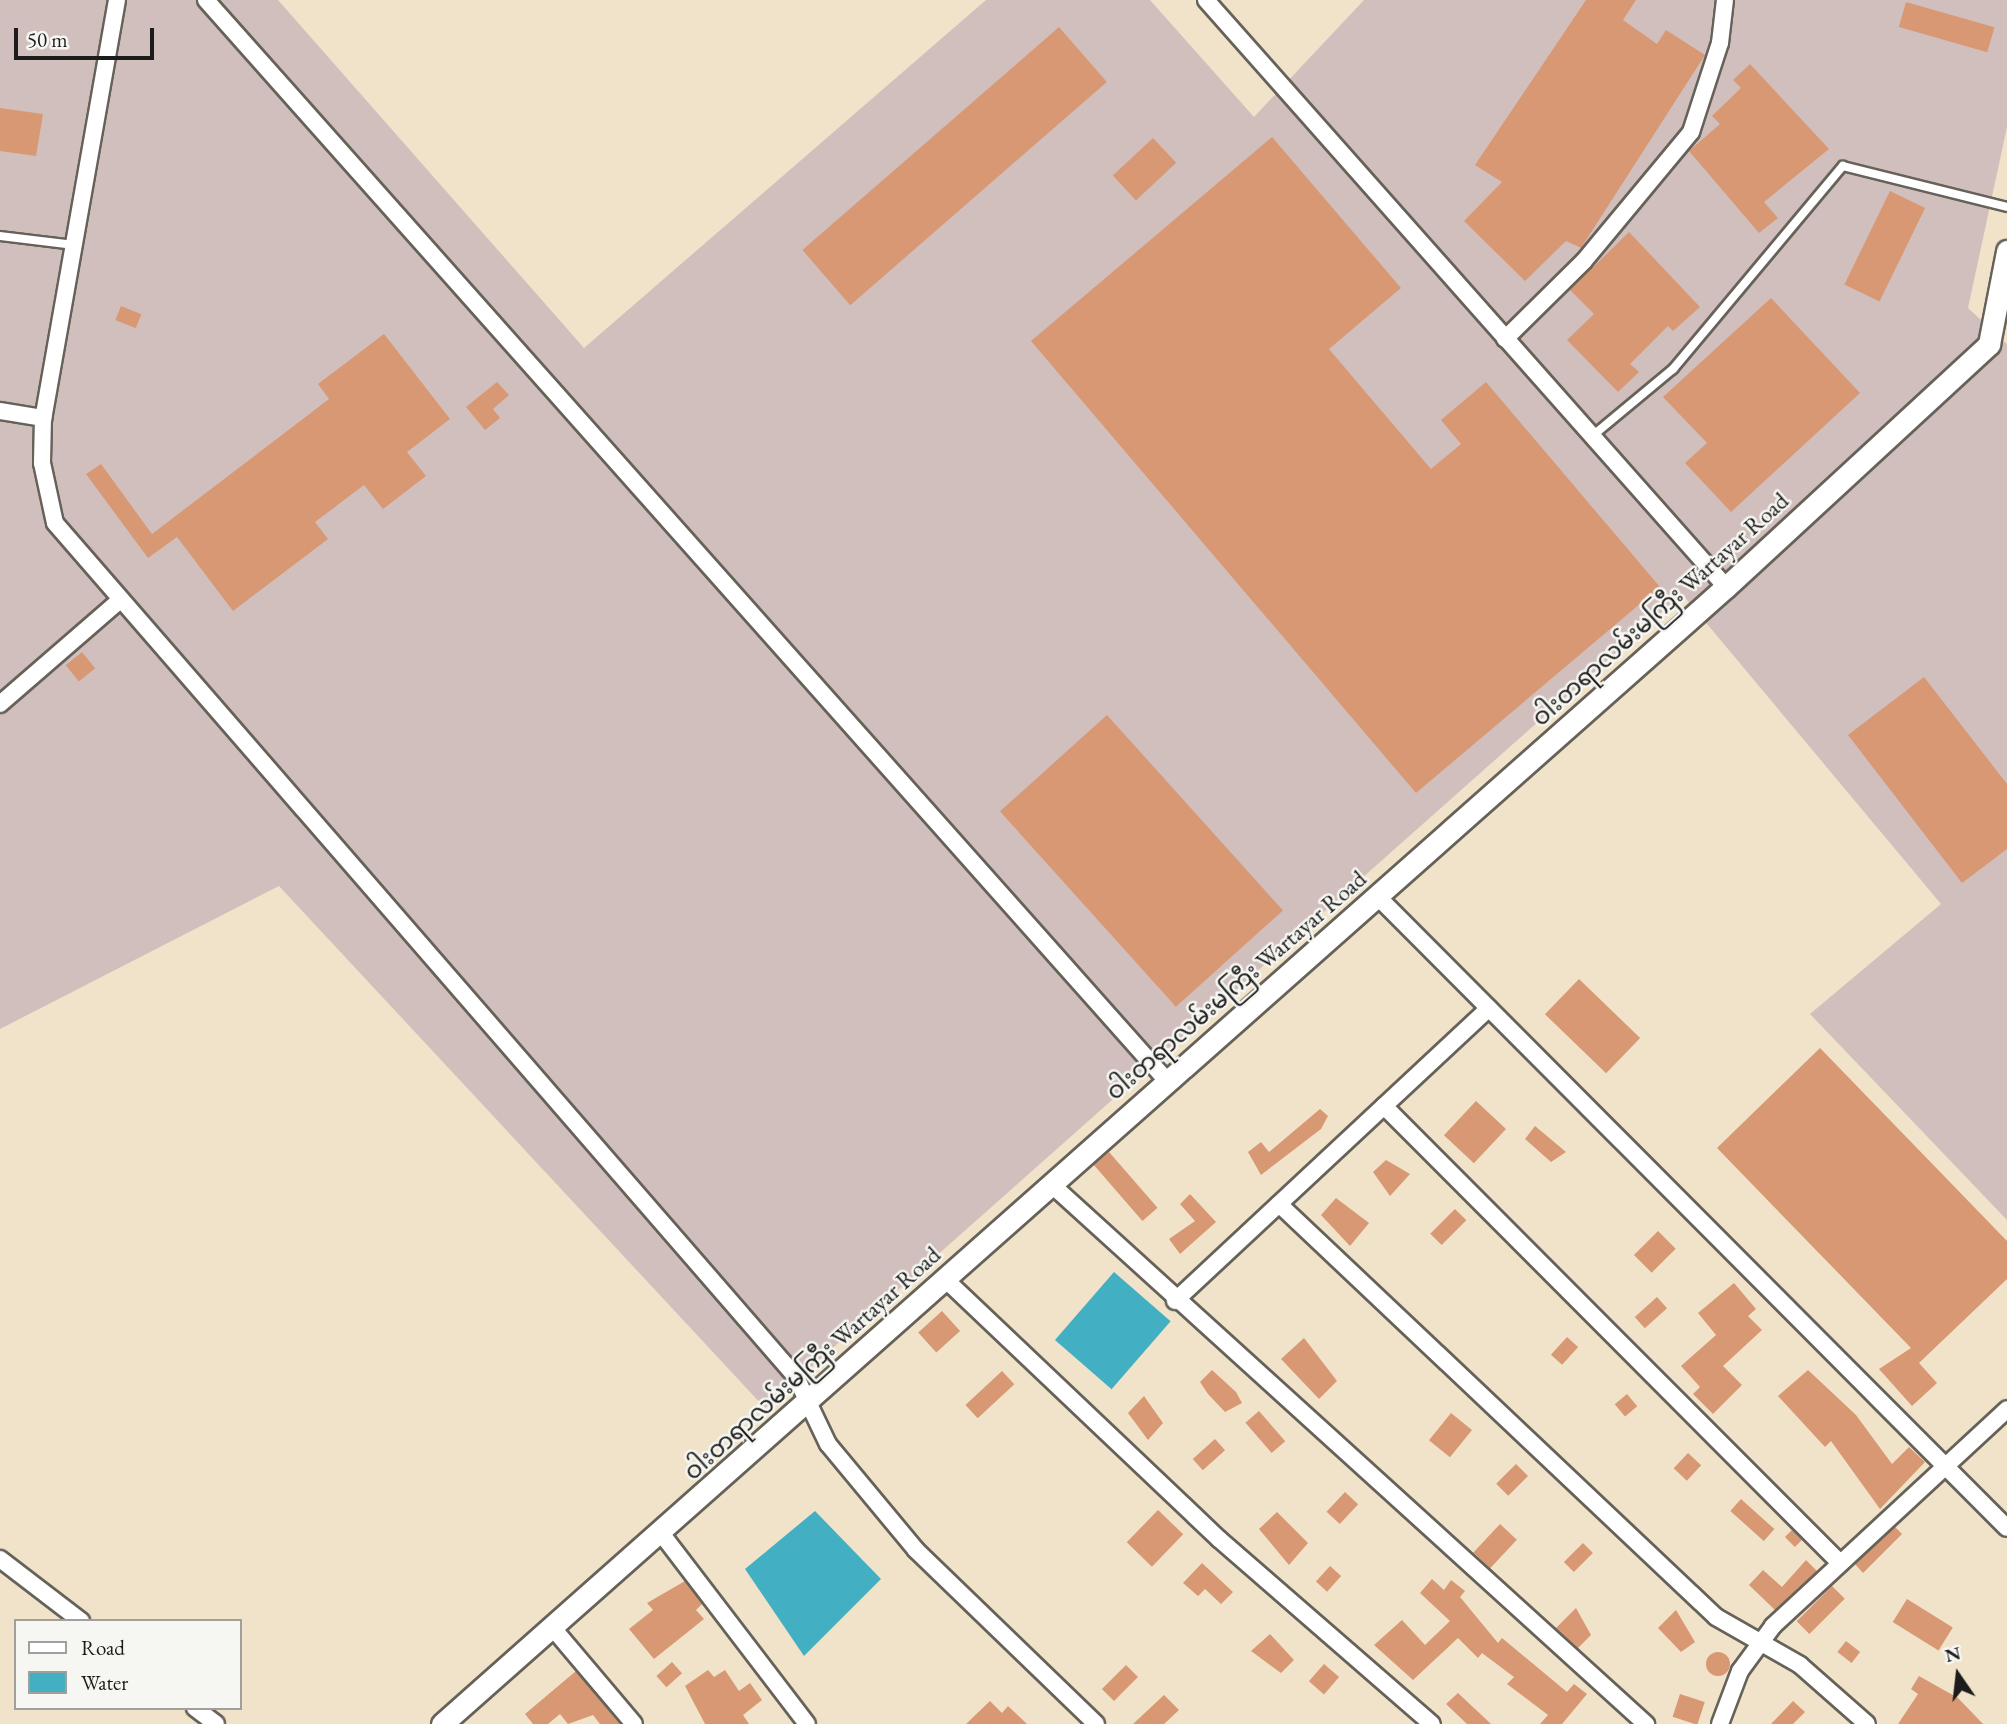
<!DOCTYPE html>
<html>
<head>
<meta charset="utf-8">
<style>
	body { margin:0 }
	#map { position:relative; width:2007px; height:1724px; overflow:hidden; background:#f0e3c9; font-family:"EB Garamond","Noto Sans Myanmar",serif }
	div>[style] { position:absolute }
	.industrial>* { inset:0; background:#d1bfbd }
	.water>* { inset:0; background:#43afc2; transform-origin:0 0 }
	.building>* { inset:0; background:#d89873; transform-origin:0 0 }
	.round { border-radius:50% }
	.roads { filter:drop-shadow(2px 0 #666259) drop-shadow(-2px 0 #666259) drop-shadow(0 2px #666259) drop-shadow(0 -2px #666259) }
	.service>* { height:8px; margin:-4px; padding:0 4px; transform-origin:4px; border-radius:4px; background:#fff }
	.minor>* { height:16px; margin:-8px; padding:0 8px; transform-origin:8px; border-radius:8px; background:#fff }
	.tertiary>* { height:21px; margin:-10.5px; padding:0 10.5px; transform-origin:10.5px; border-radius:10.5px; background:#fff }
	span { translate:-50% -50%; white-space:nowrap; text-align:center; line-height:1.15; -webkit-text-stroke:5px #f6f6f2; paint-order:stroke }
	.street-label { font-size:24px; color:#1c1c1c }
	.legend { position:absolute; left:14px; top:1619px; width:228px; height:91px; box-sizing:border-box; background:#f6f6f2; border:2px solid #9f9f9c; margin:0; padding:9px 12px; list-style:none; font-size:21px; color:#1c1c1c }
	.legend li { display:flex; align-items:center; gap:14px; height:35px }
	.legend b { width:35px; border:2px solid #9f9f9c }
	.north { position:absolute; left:1923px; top:1640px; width:70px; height:70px; -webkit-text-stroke:5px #f6f6f2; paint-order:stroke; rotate:346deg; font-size:19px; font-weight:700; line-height:28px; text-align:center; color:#1c1c1c }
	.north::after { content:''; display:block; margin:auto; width:24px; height:32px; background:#1c1c1c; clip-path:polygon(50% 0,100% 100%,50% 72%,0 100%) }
	.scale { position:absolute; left:14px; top:28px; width:140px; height:32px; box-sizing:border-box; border:4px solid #1c1c1c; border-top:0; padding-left:9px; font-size:21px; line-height:24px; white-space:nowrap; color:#1c1c1c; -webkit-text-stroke:5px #f6f6f2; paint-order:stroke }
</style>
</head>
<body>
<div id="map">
	<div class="industrial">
		<div style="clip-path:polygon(0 0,278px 0,584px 348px,986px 0,1150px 0,1254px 117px,1364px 0,2007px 0,2007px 127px,1968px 308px,2007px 344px,2007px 1220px,1810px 1014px,1941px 904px,1682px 594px,765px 1408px,279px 886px,0 1029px)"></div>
	</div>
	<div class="water">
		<div style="left:1114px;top:1272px;width:75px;height:90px;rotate:41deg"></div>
		<div style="clip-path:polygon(815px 1511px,881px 1579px,804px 1656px,745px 1569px)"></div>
	</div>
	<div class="building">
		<div style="clip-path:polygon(1586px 0,1636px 0,1623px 20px,1657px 44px,1666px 30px,1705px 55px,1581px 248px,1566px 241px,1525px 281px,1464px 221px,1502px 182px,1475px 165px)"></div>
		<div style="left:1906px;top:2px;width:92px;height:26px;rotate:16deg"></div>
		<div style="left:1059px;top:27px;width:73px;height:340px;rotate:49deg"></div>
		<div style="clip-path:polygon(1750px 64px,1829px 149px,1764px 202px,1778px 218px,1759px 233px,1689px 151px,1720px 124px,1712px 116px,1741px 88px,1733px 80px)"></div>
		<div style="clip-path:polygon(0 108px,43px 114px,36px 156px,0 151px)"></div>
		<div style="clip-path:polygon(1272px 137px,1401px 288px,1329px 349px,1431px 469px,1461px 444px,1441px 420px,1486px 382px,1660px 587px,1416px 793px,1031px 341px)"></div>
		<div style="left:1153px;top:138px;width:34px;height:55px;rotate:47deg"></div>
		<div style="left:1890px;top:191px;width:39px;height:104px;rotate:26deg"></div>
		<div style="clip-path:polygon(1629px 232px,1700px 307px,1673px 331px,1668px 326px,1630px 364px,1639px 372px,1618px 392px,1567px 340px,1594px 314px,1570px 290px)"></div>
		<div style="clip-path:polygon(1771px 298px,1860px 393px,1731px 512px,1685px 463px,1707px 443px,1663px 397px)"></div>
		<div style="left:121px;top:306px;width:22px;height:15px;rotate:22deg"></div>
		<div style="clip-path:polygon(384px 334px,450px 419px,407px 452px,426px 476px,383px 509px,364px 485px,315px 522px,328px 539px,233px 611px,177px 537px,148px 558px,86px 474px,101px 464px,152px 534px,329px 399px,318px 384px)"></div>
		<div style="clip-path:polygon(497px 382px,509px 395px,493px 409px,500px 418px,485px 430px,466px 407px)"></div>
		<div style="left:82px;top:652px;width:21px;height:21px;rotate:51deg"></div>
		<div style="clip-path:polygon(1924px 677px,2007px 784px,2007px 849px,1962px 883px,1848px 735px)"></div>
		<div style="left:1107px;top:715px;width:263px;height:144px;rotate:48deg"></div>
		<div style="left:1579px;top:979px;width:85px;height:49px;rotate:44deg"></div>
		<div style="clip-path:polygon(1820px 1048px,2007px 1241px,2007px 1279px,1919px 1363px,1937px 1383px,1912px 1406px,1879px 1369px,1911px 1348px,1717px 1148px)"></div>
		<div style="left:1476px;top:1101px;width:41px;height:47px;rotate:43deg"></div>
		<div style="clip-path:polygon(1320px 1109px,1328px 1116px,1321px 1129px,1261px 1175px,1248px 1152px,1261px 1142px,1269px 1152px)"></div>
		<div style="clip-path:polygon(1535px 1126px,1566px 1152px,1551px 1162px,1525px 1139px)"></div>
		<div style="left:1109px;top:1152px;width:74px;height:20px;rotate:49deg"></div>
		<div style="clip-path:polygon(1386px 1160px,1410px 1174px,1390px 1196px,1373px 1172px)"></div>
		<div style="clip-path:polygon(1190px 1194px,1216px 1222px,1180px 1254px,1169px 1239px,1195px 1221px,1180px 1204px)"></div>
		<div style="clip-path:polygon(1336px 1198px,1369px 1223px,1350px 1246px,1321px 1215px)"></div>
		<div style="left:1455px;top:1209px;width:16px;height:35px;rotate:45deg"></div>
		<div style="left:1658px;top:1231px;width:25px;height:34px;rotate:45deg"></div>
		<div style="clip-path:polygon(1734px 1283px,1756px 1309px,1748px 1316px,1762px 1330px,1723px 1366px,1742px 1385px,1713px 1414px,1693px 1394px,1700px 1387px,1681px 1366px,1716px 1335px,1698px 1313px)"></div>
		<div style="left:1657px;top:1297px;width:15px;height:30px;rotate:48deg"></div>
		<div style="left:942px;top:1311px;width:27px;height:32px;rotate:48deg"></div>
		<div style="left:1567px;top:1337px;width:15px;height:24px;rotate:42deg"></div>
		<div style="clip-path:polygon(1304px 1338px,1337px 1381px,1319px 1399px,1281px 1359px)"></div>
		<div style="clip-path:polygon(1212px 1370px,1236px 1392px,1242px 1403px,1225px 1412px,1208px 1394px,1200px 1382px)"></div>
		<div style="clip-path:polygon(1808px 1370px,1856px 1415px,1892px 1464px,1909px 1447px,1925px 1462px,1880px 1509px,1831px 1441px,1825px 1447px,1778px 1396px)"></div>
		<div style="left:1002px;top:1371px;width:18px;height:50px;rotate:47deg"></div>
		<div style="left:1627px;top:1394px;width:16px;height:16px;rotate:50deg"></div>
		<div style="clip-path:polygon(1144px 1396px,1163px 1423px,1148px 1440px,1128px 1413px)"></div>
		<div style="left:1259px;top:1411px;width:40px;height:18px;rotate:49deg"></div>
		<div style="left:1451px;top:1413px;width:27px;height:35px;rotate:39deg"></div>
		<div style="left:1215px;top:1439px;width:15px;height:30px;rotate:48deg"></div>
		<div style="left:1688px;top:1453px;width:18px;height:21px;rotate:43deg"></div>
		<div style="left:1516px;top:1464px;width:17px;height:28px;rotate:45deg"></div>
		<div style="left:1345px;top:1492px;width:18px;height:27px;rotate:43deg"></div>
		<div style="left:1741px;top:1499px;width:45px;height:16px;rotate:42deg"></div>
		<div style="left:1158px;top:1510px;width:35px;height:45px;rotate:44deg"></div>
		<div style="clip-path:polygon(1277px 1512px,1308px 1543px,1289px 1565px,1259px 1529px)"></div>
		<div style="left:1500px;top:1524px;width:23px;height:39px;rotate:43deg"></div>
		<div style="clip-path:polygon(1895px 1527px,1902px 1534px,1863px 1573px,1855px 1564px)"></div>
		<div style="left:1792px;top:1530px;width:14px;height:10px;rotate:45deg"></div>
		<div style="left:1583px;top:1543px;width:14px;height:27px;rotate:45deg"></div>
		<div style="clip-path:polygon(1806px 1560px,1817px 1571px,1775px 1610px,1749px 1585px,1763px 1570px,1782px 1587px)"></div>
		<div style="clip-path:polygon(1202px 1563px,1233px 1592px,1221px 1604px,1205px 1589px,1198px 1596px,1183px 1583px)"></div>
		<div style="left:1330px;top:1566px;width:15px;height:21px;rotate:42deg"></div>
		<div style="clip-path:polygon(1432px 1579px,1444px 1590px,1451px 1580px,1465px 1591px,1460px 1597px,1498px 1643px,1502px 1638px,1567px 1692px,1574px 1684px,1587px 1694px,1562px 1724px,1540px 1724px,1548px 1715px,1507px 1684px,1514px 1677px,1482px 1653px,1478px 1658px,1458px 1638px,1413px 1680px,1374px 1645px,1402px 1620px,1425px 1645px,1450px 1621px,1420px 1593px)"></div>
		<div style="clip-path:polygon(685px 1581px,702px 1604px,696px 1610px,704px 1619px,654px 1659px,629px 1629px,653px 1610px,647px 1603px)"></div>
		<div style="left:1832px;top:1586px;width:18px;height:50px;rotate:45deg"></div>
		<div style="left:1907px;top:1599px;width:54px;height:27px;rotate:32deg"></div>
		<div style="clip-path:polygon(1576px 1608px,1591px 1635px,1578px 1648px,1556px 1628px)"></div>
		<div style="clip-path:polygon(1676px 1610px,1695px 1642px,1681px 1652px,1658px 1628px)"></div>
		<div style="clip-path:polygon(1270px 1634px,1294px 1660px,1281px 1673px,1251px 1651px)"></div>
		<div style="left:1846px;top:1641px;width:18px;height:14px;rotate:38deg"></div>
		<div class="round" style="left:1706px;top:1652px;width:24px;height:24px"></div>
		<div style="left:672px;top:1662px;width:15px;height:21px;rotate:48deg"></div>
		<div style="left:1324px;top:1664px;width:20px;height:23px;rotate:41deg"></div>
		<div style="left:1126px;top:1665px;width:17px;height:34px;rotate:45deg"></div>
		<div style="clip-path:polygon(708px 1670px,714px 1677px,725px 1670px,739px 1691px,750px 1683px,762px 1700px,743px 1715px,749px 1724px,705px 1724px,685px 1686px)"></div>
		<div style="clip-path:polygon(576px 1671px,620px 1724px,600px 1724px,593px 1715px,568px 1724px,560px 1714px,548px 1724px,533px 1724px,525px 1714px)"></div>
		<div style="clip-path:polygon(1919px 1676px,1958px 1698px,1983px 1724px,1898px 1724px,1918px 1694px,1911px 1689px)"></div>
		<div style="clip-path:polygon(1458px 1693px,1491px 1724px,1467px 1724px,1446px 1704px)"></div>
		<div style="left:1680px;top:1694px;width:26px;height:24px;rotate:18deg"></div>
		<div style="clip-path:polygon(1164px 1695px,1179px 1710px,1164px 1724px,1133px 1724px)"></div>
		<div style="clip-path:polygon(990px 1701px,1002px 1713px,1008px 1706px,1027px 1724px,966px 1724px)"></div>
		<div style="clip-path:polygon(1793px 1701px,1805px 1712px,1793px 1724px,1771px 1724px)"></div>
	</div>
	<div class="roads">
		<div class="service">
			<div style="left:0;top:236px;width:75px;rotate:6.9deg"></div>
			<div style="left:1591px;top:437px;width:107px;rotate:-39.7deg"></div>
			<div style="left:1673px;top:369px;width:265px;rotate:-50.1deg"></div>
			<div style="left:1843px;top:166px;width:169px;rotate:14deg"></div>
		</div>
		<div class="minor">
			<div style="left:117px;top:0;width:424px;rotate:100deg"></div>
			<div style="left:43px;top:418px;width:45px;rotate:91.3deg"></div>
			<div style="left:42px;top:463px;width:61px;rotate:77.8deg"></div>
			<div style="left:55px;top:523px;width:1131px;rotate:49.05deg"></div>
			<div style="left:796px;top:1377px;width:74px;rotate:64.5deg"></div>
			<div style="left:828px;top:1444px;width:138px;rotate:50.3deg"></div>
			<div style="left:916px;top:1550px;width:250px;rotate:44deg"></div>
			<div style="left:206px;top:0;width:1446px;rotate:48.36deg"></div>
			<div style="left:1206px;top:0;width:784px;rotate:48.46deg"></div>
			<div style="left:1505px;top:339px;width:111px;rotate:-44.6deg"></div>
			<div style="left:1584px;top:261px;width:168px;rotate:-50.3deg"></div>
			<div style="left:1691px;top:132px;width:94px;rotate:-72deg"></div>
			<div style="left:1720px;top:43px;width:43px;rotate:-83.4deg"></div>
			<div style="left:0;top:411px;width:44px;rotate:9.2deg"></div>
			<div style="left:0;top:704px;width:157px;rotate:-40.9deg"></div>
			<div style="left:1377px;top:896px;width:892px;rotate:45.09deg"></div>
			<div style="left:1384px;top:1106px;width:646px;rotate:45.06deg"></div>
			<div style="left:1051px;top:1184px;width:804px;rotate:42.23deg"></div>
			<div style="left:1279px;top:1204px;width:601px;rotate:43.38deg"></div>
			<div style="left:1716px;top:1617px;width:97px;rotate:29.7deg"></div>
			<div style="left:1800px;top:1665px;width:89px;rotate:41.4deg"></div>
			<div style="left:945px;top:1279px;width:378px;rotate:43.5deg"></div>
			<div style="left:1219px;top:1539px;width:282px;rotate:41deg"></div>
			<div style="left:1175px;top:1301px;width:429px;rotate:-43deg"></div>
			<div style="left:661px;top:1533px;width:240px;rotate:52.6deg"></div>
			<div style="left:0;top:1559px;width:102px;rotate:37.4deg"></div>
			<div style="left:552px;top:1627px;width:127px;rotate:49.8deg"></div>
			<div style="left:195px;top:1708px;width:26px;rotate:37deg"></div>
			<div style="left:1720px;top:1724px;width:57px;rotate:-69.3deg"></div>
			<div style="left:1740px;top:1671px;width:56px;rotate:-53.7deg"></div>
			<div style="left:1773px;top:1626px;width:319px;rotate:-42.8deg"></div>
		</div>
		<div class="tertiary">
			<div style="left:442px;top:1724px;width:1715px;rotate:-41.53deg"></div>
			<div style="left:1726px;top:587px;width:358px;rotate:-42.7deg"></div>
			<div style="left:1989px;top:344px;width:95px;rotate:-79deg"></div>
		</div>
	</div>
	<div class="street-label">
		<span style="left:1660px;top:609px;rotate:-42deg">ဝါးတရာလမ်းမကြီး Wartayar Road</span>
		<span style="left:1236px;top:985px;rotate:-41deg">ဝါးတရာလမ်းမကြီး Wartayar Road</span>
		<span style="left:812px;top:1363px;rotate:-42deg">ဝါးတရာလမ်းမကြီး Wartayar Road</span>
	</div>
	<ul class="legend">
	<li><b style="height:9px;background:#fff"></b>Road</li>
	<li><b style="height:19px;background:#43afc2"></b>Water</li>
	</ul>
	<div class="north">N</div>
	<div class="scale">50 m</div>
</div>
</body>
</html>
